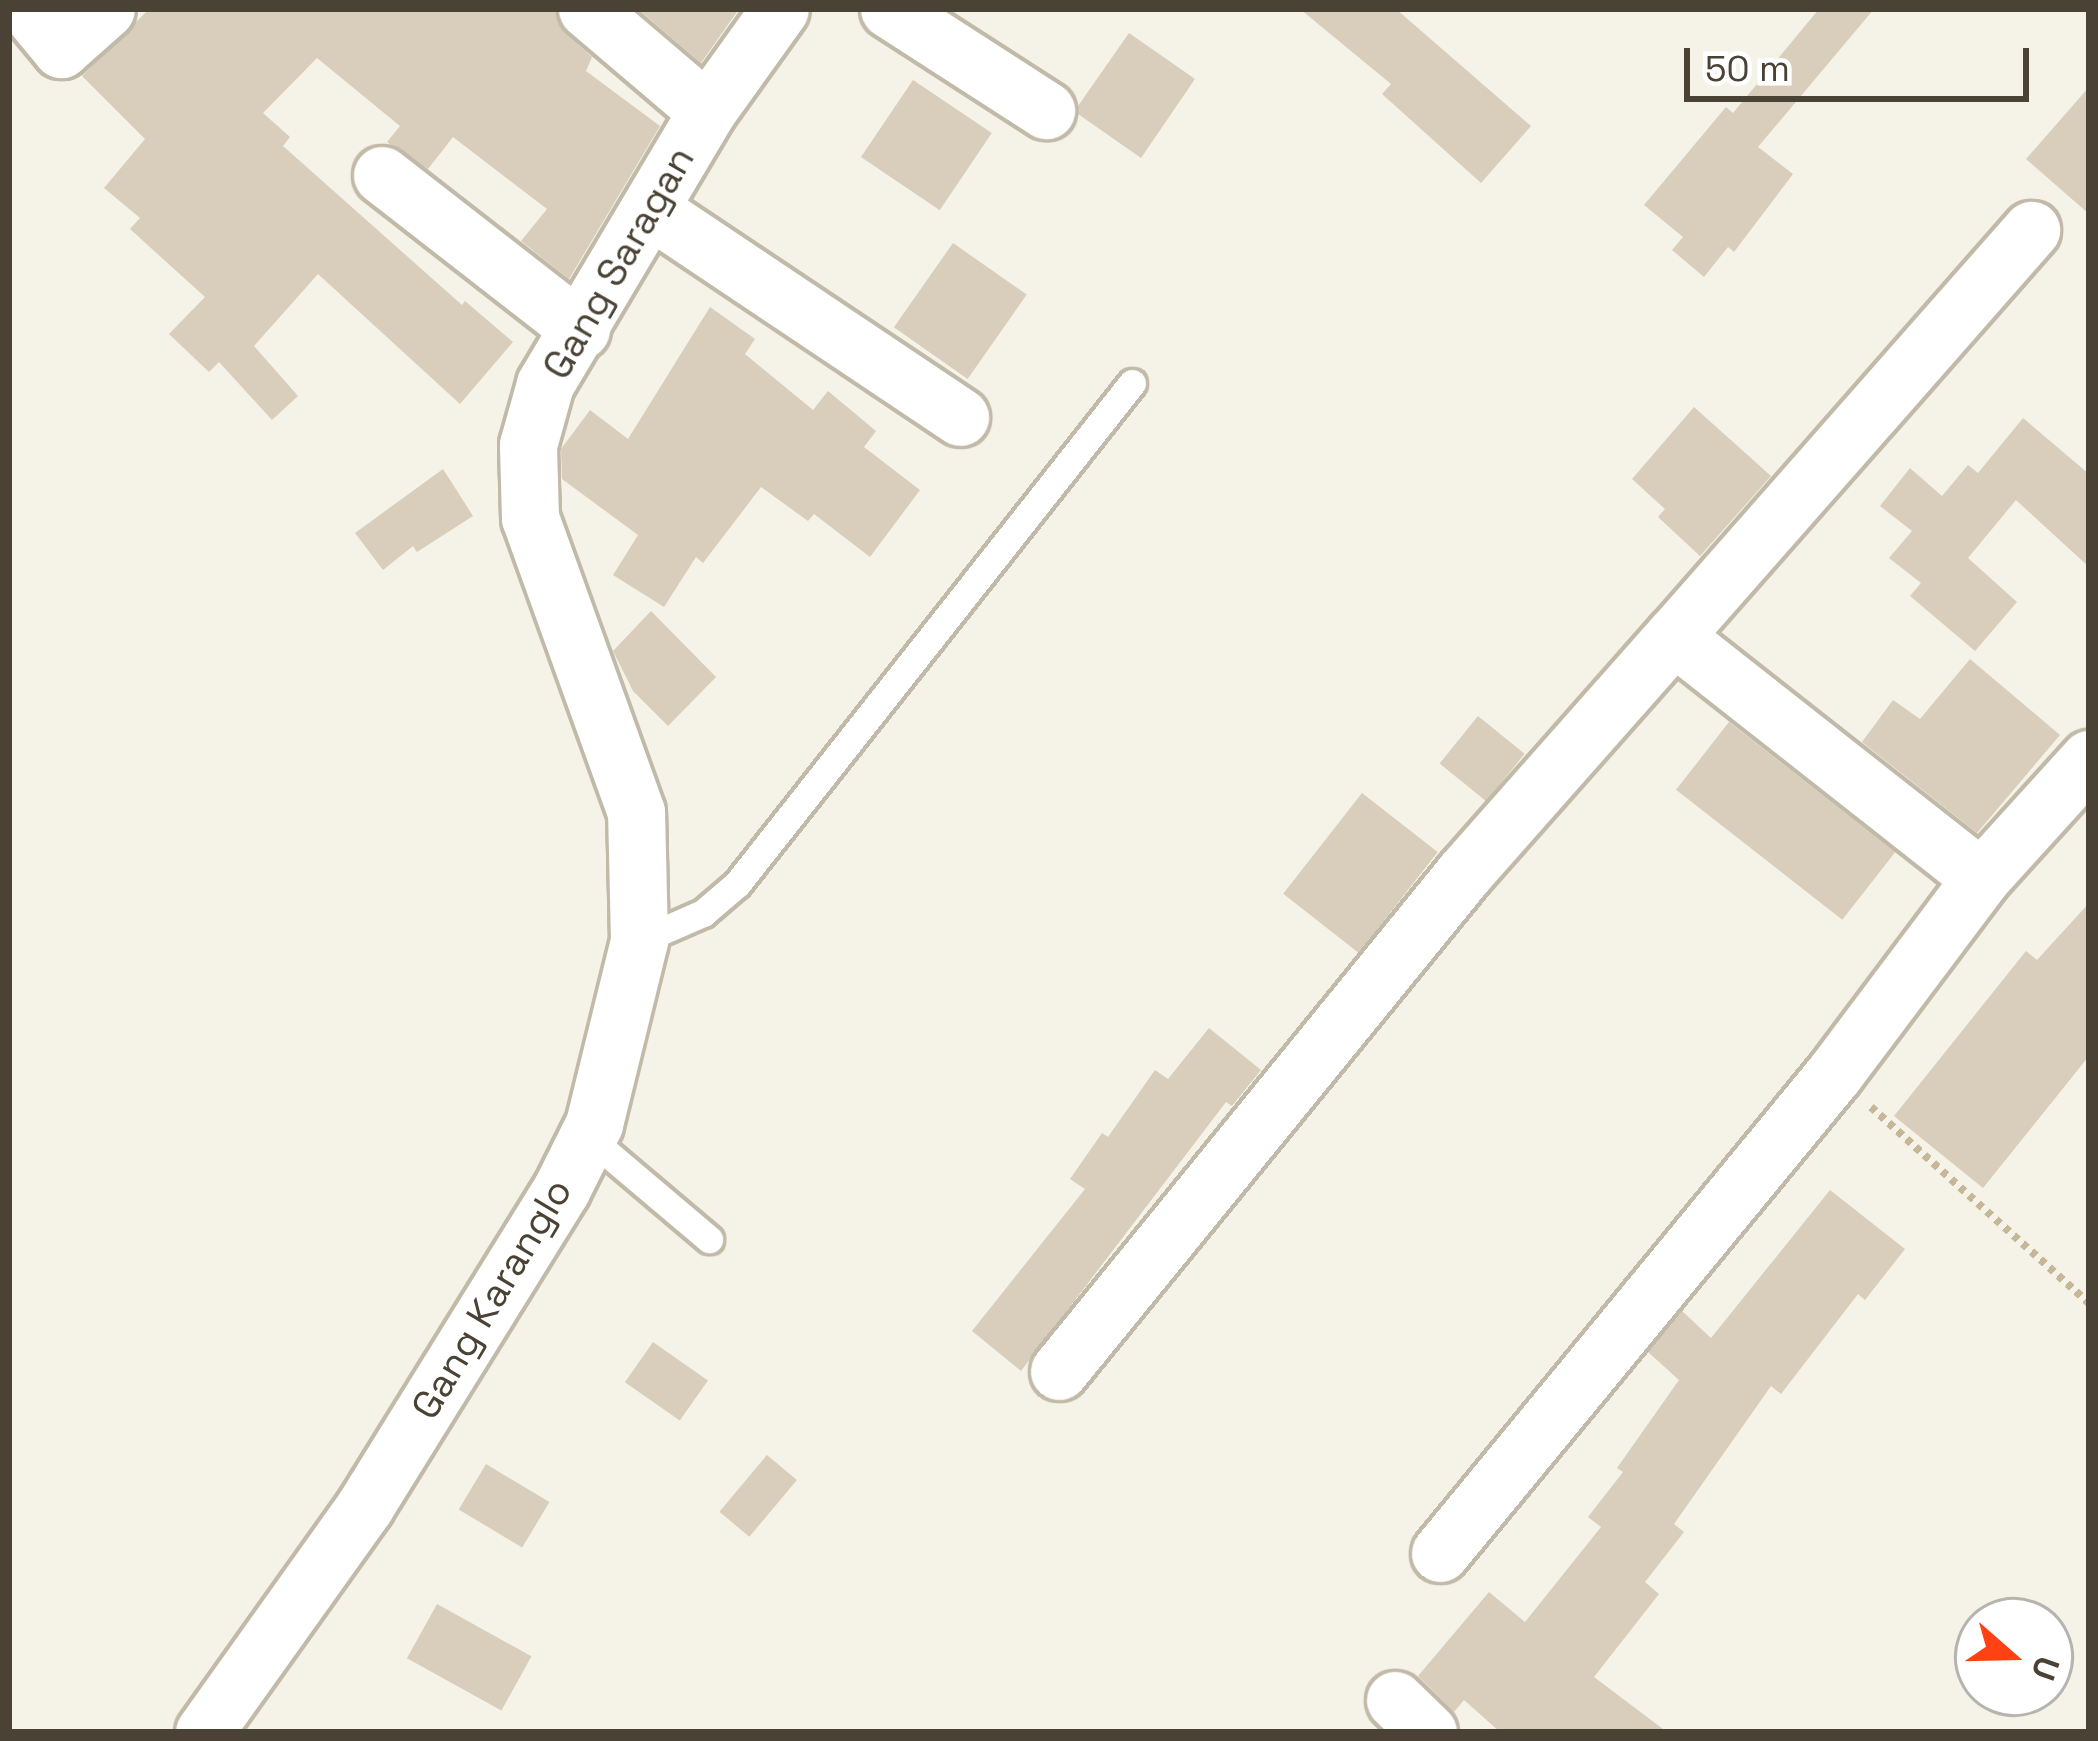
<!DOCTYPE html>
<html>
<head>
<meta charset="utf-8">
<style>
	body { margin:0 }
	#map { position:relative; width:2098px; height:1741px; overflow:hidden; background:#f5f2e7; font-family:"Space Grotesk",sans-serif }
	div>[style] { position:absolute }
	.building>* { inset:0; background:#d8cebb; transform-origin:0 0 }
	.path>* { height:8px; margin-top:-4px; transform-origin:0; background:repeating-linear-gradient(90deg,#c6b798 0 6px,transparent 0 12px) }
	.roads { filter:drop-shadow(3px 0 #c2baa8) drop-shadow(-3px 0 #c2baa8) drop-shadow(0 3px #c2baa8) drop-shadow(0 -3px #c2baa8) }
	.service>* { height:27px; margin:-13.5px; padding:0 13.5px; transform-origin:13.5px; border-radius:13.5px; background:#fff }
	.minor>* { height:57px; margin:-28.5px; padding:0 28.5px; transform-origin:28.5px; border-radius:28.5px; background:#fff }
	span { translate:-50% -50%; white-space:nowrap; text-align:center; line-height:1.15; -webkit-text-stroke:9px #fff; paint-order:stroke }
	.street-label { font-size:39px; color:#4a4235 }
	.frame { position:absolute; inset:0; border:12px solid #4a4235; pointer-events:none }
	.north { position:absolute; left:1954px; top:1597px; width:120px; height:120px; box-sizing:border-box; background:#fff; border:3px solid #b7b3ae; border-radius:50%; rotate:110deg; font-size:33px; font-weight:700; line-height:48px; text-align:center; color:#4a4235 }
	.north::after { content:''; display:block; margin:auto; width:42px; height:54px; background:#ff4114; clip-path:polygon(50% 0,100% 100%,50% 72%,0 100%) }
	.scale { position:absolute; left:1684px; top:48px; width:345px; height:54px; box-sizing:border-box; border:6px solid #4a4235; border-top:0; padding-left:15px; font-size:36px; line-height:42px; white-space:nowrap; color:#4a4235; -webkit-text-stroke:9px #fff; paint-order:stroke }
</style>
</head>
<body>
<div id="map">
	<div class="building">
		<div style="clip-path:polygon(149px 9px,555px 9px,565px 33px,592px 57px,586px 71px,660px 126px,569px 279px,521px 241px,547px 209px,453px 137px,428px 169px,387px 142px,400px 126px,317px 58px,263px 113px,290px 137px,283px 146px,462px 305px,465px 301px,513px 342px,460px 404px,318px 274px,254px 346px,298px 396px,272px 420px,219px 362px,209px 372px,169px 334px,205px 297px,130px 229px,140px 218px,104px 188px,145px 139px,82px 76px)"></div>
		<div style="clip-path:polygon(638px 9px,739px 9px,701px 63px)"></div>
		<div style="clip-path:polygon(1300px 9px,1396px 9px,1531px 126px,1481px 183px,1382px 94px,1391px 84px)"></div>
		<div style="clip-path:polygon(1819px 9px,1874px 9px,1758px 147px,1793px 174px,1734px 252px,1728px 247px,1704px 277px,1672px 250px,1683px 237px,1644px 205px,1726px 107px,1733px 113px)"></div>
		<div style="clip-path:polygon(1129px 33px,1195px 79px,1141px 158px,1078px 114px,1078px 106px)"></div>
		<div style="left:913px;top:80px;width:95px;height:93px;rotate:34deg"></div>
		<div style="clip-path:polygon(2089px 87px,2089px 214px,2026px 159px)"></div>
		<div style="left:953px;top:243px;width:90px;height:103px;rotate:35deg"></div>
		<div style="clip-path:polygon(710px 307px,755px 339px,745px 354px,813px 410px,828px 391px,876px 431px,864px 447px,920px 490px,870px 557px,814px 514px,808px 521px,761px 487px,703px 563px,696px 557px,664px 607px,613px 575px,638px 535px,562px 479px,561px 449px,590px 410px,628px 439px)"></div>
		<div style="clip-path:polygon(1694px 407px,1771px 476px,1700px 556px,1658px 517px,1665px 509px,1632px 479px)"></div>
		<div style="clip-path:polygon(2023px 418px,2089px 474px,2089px 567px,2016px 500px,1968px 558px,2017px 602px,1975px 651px,1910px 596px,1921px 583px,1889px 558px,1912px 531px,1880px 506px,1910px 468px,1942px 496px,1968px 465px,1978px 473px)"></div>
		<div style="clip-path:polygon(443px 469px,473px 516px,417px 552px,413px 546px,383px 570px,355px 533px)"></div>
		<div style="clip-path:polygon(651px 611px,716px 677px,668px 726px,633px 691px,613px 651px)"></div>
		<div style="clip-path:polygon(1970px 659px,2060px 735px,1977px 833px,1862px 742px,1893px 700px,1920px 719px)"></div>
		<div style="left:1478px;top:716px;width:60px;height:61px;rotate:39deg"></div>
		<div style="left:1729px;top:722px;width:211px;height:86px;rotate:38deg"></div>
		<div style="left:1362px;top:793px;width:96px;height:128px;rotate:38deg"></div>
		<div style="clip-path:polygon(2089px 903px,2089px 1056px,1983px 1188px,1894px 1116px,2026px 951px,2037px 960px)"></div>
		<div style="clip-path:polygon(1209px 1028px,1261px 1070px,1232px 1106px,1226px 1102px,1021px 1371px,972px 1331px,1085px 1189px,1070px 1179px,1102px 1133px,1108px 1137px,1155px 1070px,1168px 1079px)"></div>
		<div style="clip-path:polygon(1830px 1190px,1905px 1249px,1865px 1300px,1858px 1294px,1781px 1394px,1771px 1386px,1674px 1524px,1684px 1532px,1645px 1582px,1659px 1594px,1594px 1677px,1667px 1732px,1500px 1732px,1464px 1700px,1454px 1712px,1418px 1676px,1489px 1592px,1525px 1622px,1601px 1527px,1588px 1517px,1623px 1472px,1617px 1468px,1679px 1380px,1648px 1352px,1682px 1311px,1711px 1338px)"></div>
		<div style="left:653px;top:1342px;width:67px;height:49px;rotate:35deg"></div>
		<div style="left:767px;top:1455px;width:39px;height:74px;rotate:40deg"></div>
		<div style="left:486px;top:1464px;width:74px;height:53px;rotate:31deg"></div>
		<div style="left:437px;top:1604px;width:108px;height:62px;rotate:29deg"></div>
	</div>
	<div class="path">
		<div style="left:1871px;top:1107px;width:293px;rotate:42deg"></div>
	</div>
	<div class="roads">
		<div class="service">
			<div style="left:639px;top:941px;width:70px;rotate:-23.6deg"></div>
			<div style="left:703px;top:913px;width:45px;rotate:-40.5deg"></div>
			<div style="left:737px;top:884px;width:638px;rotate:-51.75deg"></div>
			<div style="left:587px;top:1136px;width:160px;rotate:40.2deg"></div>
		</div>
		<div class="minor">
			<div style="left:28px;top:9px;width:52px;rotate:50.5deg"></div>
			<div style="left:61px;top:49px;width:60px;rotate:-41.6deg"></div>
			<div style="left:587px;top:9px;width:157px;rotate:40.4deg"></div>
			<div style="left:889px;top:9px;width:187px;rotate:32.8deg"></div>
			<div style="left:382px;top:175px;width:252px;rotate:37.9deg"></div>
			<div style="left:651px;top:210px;width:372px;rotate:33.8deg"></div>
			<div style="left:1981px;top:878px;width:391px;rotate:-141.8deg"></div>
			<div style="left:1674px;top:636px;width:541px;rotate:-48.67deg"></div>
			<div style="left:1059px;top:1371px;width:643px;rotate:-50.87deg"></div>
			<div style="left:1465px;top:872px;width:315px;rotate:-48.5deg"></div>
			<div style="left:1440px;top:1553px;width:620px;rotate:-50.56deg"></div>
			<div style="left:1834px;top:1074px;width:245px;rotate:-53.1deg"></div>
			<div style="left:1981px;top:878px;width:161px;rotate:-47.8deg"></div>
			<div style="left:1395px;top:1700px;width:46px;rotate:44.1deg"></div>
			<div style="left:204px;top:1732px;width:277px;rotate:-54.5deg"></div>
			<div style="left:365px;top:1506px;width:372px;rotate:-58.2deg"></div>
			<div style="left:561px;top:1190px;width:74px;rotate:-63.4deg"></div>
			<div style="left:594px;top:1124px;width:188px;rotate:-76.2deg"></div>
			<div style="left:639px;top:941px;width:129px;rotate:-91.3deg"></div>
			<div style="left:636px;top:812px;width:313px;rotate:-109.8deg"></div>
			<div style="left:530px;top:518px;width:73px;rotate:-91.6deg"></div>
			<div style="left:528px;top:445px;width:63px;rotate:-74.4deg"></div>
			<div style="left:545px;top:384px;width:317px;rotate:-59.3deg"></div>
			<div style="left:707px;top:111px;width:125px;rotate:-54.4deg"></div>
		</div>
	</div>
	<div class="street-label">
		<span style="left:619px;top:263px;rotate:-60deg">Gang Saragan</span>
		<span style="left:492px;top:1299px;rotate:-59deg">Gang Karanglo</span>
	</div>
	<div class="frame"></div>
	<div class="north">U</div>
	<div class="scale">50 m</div>
</div>
</body>
</html>
